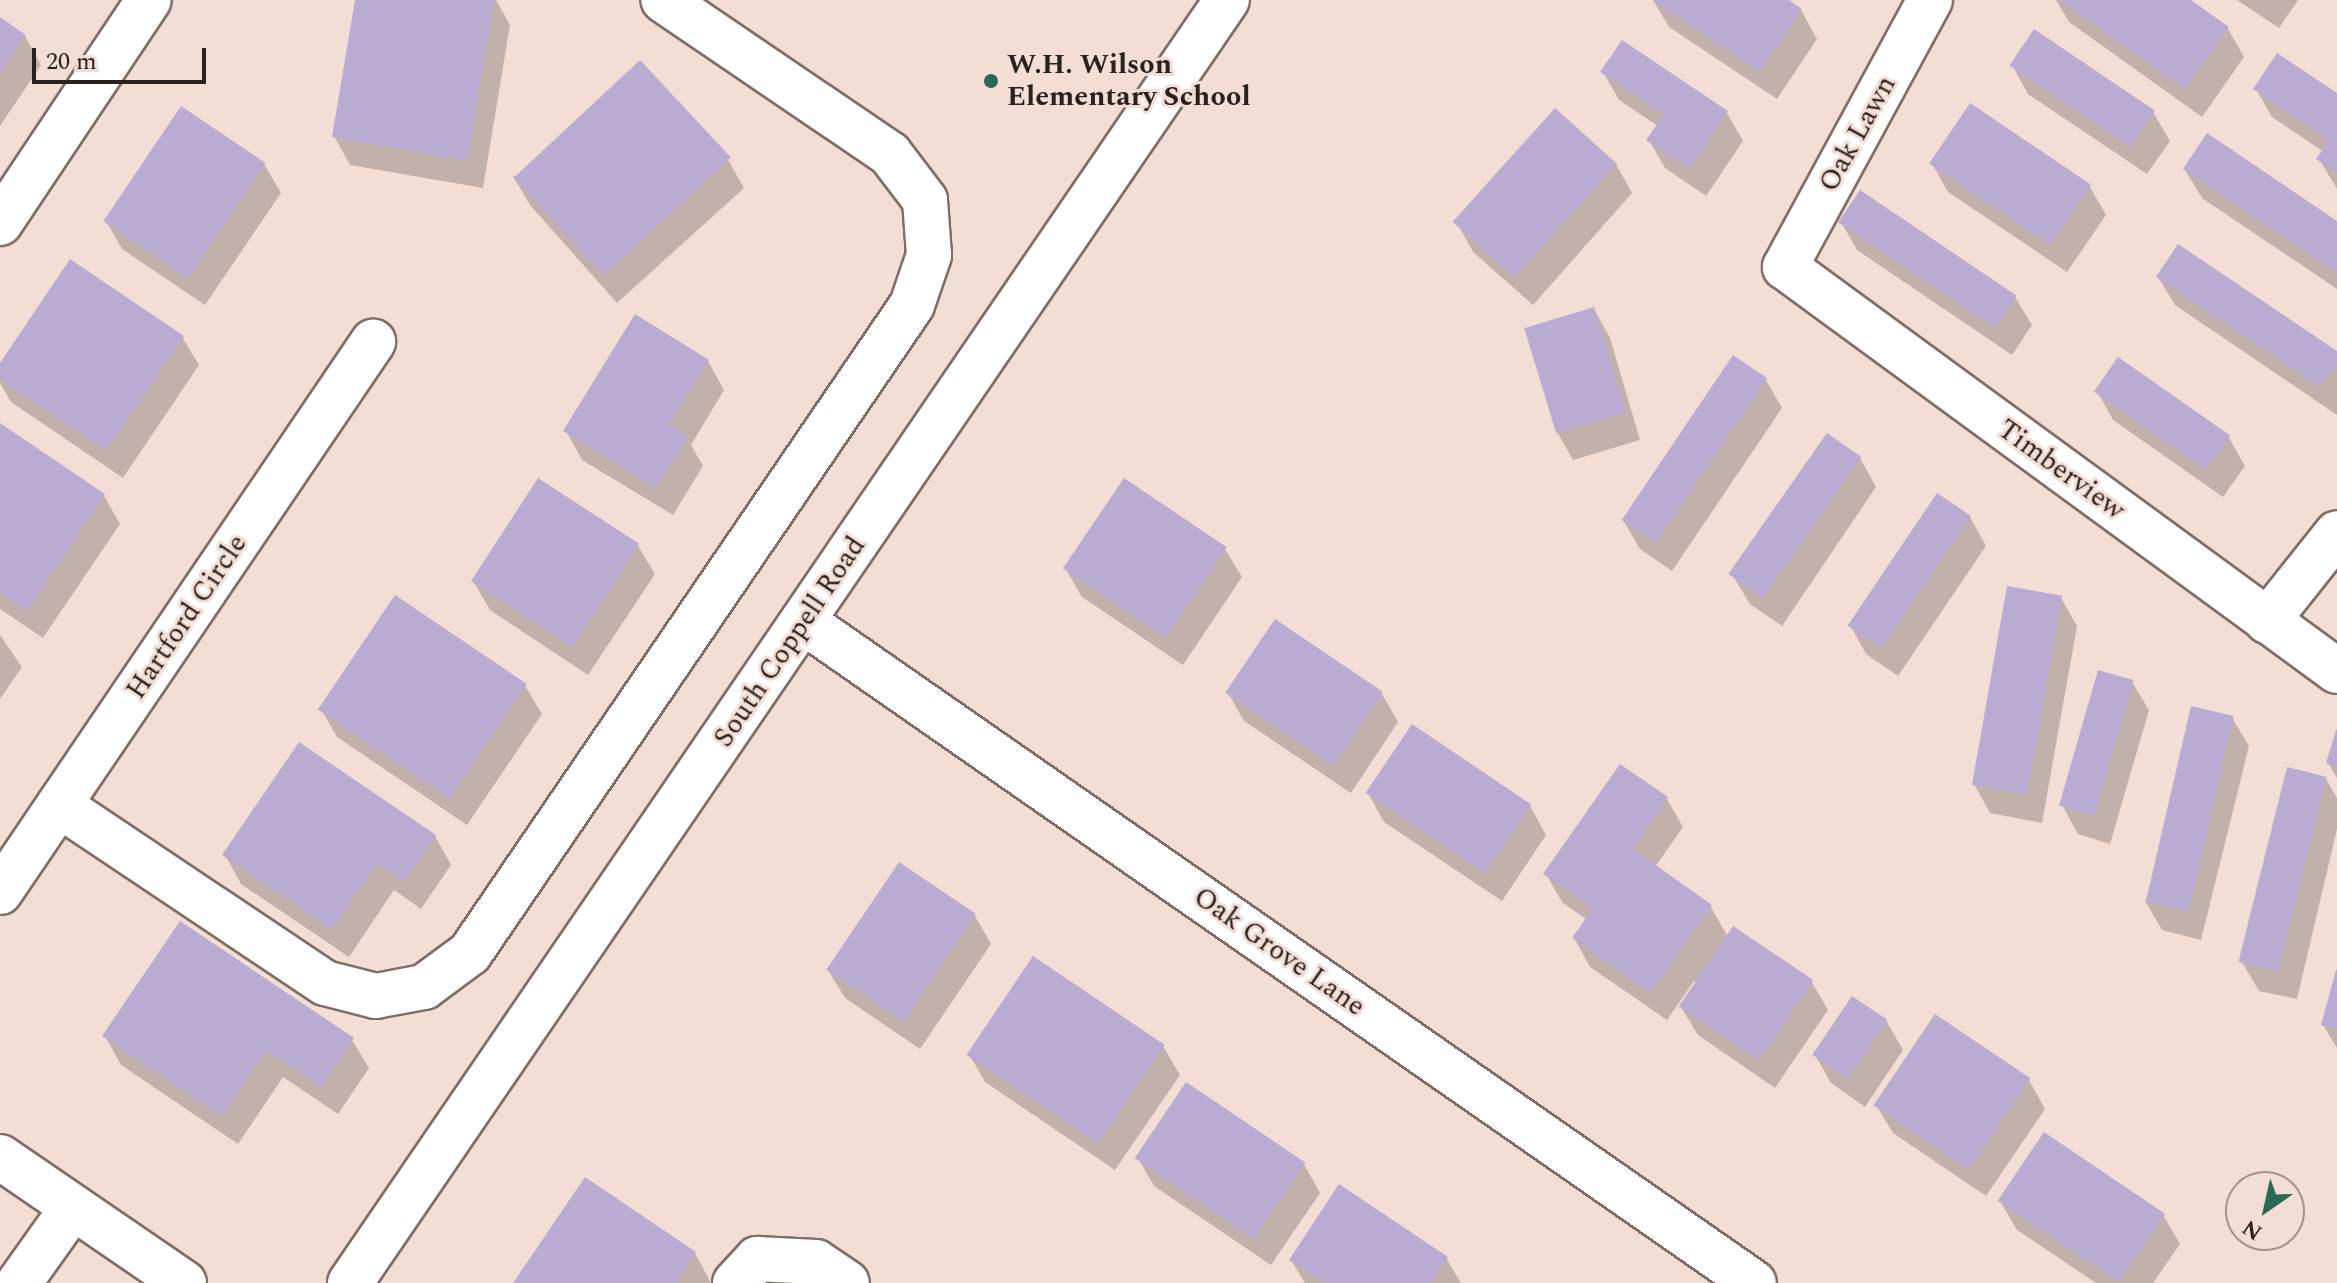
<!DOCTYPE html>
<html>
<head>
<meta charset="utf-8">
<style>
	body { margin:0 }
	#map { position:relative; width:2337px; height:1283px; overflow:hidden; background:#f3ded5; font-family:Spectral,serif }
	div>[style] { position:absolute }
	.shadow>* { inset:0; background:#0003 }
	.building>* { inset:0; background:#baabd3; transform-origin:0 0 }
	.roads { filter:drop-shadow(2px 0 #806e66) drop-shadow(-2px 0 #806e66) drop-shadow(0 2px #806e66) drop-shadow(0 -2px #806e66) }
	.minor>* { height:44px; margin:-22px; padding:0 22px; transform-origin:22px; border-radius:22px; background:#fff }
	.dots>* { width:22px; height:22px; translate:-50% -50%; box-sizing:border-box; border:4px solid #f3ded5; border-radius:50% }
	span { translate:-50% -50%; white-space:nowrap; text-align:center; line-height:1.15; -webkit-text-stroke:6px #f3ded5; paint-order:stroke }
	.poi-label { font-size:28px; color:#29211e; font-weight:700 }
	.left { translate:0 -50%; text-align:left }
	.street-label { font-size:28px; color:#29211e }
	.north { position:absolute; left:2225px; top:1171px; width:80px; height:80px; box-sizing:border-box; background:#f3ded5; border:2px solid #a2928c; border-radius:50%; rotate:214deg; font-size:22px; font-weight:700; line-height:32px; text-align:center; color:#29211e }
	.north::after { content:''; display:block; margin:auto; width:28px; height:36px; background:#2b6955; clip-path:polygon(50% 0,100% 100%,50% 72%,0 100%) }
	.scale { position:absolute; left:32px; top:48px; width:174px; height:36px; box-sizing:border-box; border:4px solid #29211e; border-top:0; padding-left:10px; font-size:24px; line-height:28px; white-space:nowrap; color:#29211e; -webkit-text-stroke:6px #f3ded5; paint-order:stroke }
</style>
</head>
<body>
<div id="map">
	<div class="shadow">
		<div style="clip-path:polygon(357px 0,496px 0,510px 25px,483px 188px,350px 165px,334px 136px)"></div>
		<div style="clip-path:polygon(1653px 0,1785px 0,1801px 10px,1817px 39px,1777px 99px,1669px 27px)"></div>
		<div style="clip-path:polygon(2056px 0,2187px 0,2228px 29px,2244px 57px,2202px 117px,2069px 22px)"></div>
		<div style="clip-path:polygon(2237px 0,2298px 0,2279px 28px)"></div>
		<div style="clip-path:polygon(0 20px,25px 36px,41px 65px,0 126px)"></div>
		<div style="clip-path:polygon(1622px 42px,1727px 113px,1743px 141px,1706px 196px,1665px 168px,1649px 140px,1658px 126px,1619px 100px,1603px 72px)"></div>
		<div style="clip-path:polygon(2012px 65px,2153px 112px,2170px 141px,2147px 174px,2028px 94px)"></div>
		<div style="clip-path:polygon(2256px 89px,2337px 95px,2337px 189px,2319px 159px,2324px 152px,2272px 117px)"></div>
		<div style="clip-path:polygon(728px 160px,744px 188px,617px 303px,530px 205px,513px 176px)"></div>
		<div style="clip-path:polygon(264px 164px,281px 193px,205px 305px,122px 249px,106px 221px)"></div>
		<div style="clip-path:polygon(1616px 164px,1632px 193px,1533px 305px,1473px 252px,1457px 223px)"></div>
		<div style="clip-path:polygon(1932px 164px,2090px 187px,2106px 215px,2067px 272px,1948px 192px)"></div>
		<div style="clip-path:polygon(2185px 170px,2337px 223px,2337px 289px,2202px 198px)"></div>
		<div style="clip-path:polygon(1841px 222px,2015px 297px,2032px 325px,2012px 355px,1857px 250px)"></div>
		<div style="clip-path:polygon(2158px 277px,2337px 354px,2337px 415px,2175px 305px)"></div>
		<div style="clip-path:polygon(1594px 309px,1610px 338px,1640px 440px,1573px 460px,1557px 432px)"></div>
		<div style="clip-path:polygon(182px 337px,199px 365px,123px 478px,11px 402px,0 383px,0 366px)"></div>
		<div style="clip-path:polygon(2119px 360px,2229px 438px,2245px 466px,2223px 497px,2113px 420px,2097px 391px)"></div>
		<div style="clip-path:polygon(708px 361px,724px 390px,691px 445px,703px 466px,673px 515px,582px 460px,566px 431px)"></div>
		<div style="clip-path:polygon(1766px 380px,1782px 408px,1672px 571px,1640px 549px,1623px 520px)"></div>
		<div style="clip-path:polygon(0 425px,104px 496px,120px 524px,43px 638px,0 609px)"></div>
		<div style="clip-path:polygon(1860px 458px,1876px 487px,1782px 626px,1750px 604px,1733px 576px)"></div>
		<div style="clip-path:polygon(1970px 517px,1986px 546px,1898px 676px,1866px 654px,1850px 625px)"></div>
		<div style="clip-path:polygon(638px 546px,655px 574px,588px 675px,490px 610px,473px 581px)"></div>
		<div style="clip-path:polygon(1225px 549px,1242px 577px,1183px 665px,1082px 597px,1065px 568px)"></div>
		<div style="clip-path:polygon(2061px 598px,2077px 626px,2042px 823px,1990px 813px,1974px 784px)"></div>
		<div style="clip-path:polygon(1276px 622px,1382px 694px,1398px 722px,1351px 793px,1244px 721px,1228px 693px)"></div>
		<div style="clip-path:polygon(0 635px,22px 667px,0 699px)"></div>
		<div style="clip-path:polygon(2132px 682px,2149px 710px,2110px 844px,2078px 834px,2062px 805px)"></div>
		<div style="clip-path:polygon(525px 686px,542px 714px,467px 825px,337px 737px,321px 709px)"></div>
		<div style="clip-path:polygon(2232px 718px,2249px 746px,2201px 940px,2162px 930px,2145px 901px)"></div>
		<div style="clip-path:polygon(2337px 734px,2337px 778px,2328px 763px)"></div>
		<div style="clip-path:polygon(1621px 767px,1667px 799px,1683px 827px,1655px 867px,1710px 906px,1728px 937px,1811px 981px,1828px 1010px,1775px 1088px,1698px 1035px,1681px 1007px,1697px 984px,1694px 981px,1667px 1020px,1590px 967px,1574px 938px,1587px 920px,1562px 902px,1546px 874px)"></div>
		<div style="clip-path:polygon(2326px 779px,2337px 798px,2337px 829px,2297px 999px,2259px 991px,2242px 962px)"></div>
		<div style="clip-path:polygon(1368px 793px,1530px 806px,1546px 835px,1502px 901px,1384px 822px)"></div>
		<div style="clip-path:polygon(435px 836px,451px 865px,421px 909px,394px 890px,349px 957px,241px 884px,225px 855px)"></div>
		<div style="clip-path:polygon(975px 916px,991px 944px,920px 1049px,845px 998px,828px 970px)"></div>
		<div style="clip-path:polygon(2337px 974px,2337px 1048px,2323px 1025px)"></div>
		<div style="clip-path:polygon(1853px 999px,1887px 1022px,1903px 1050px,1865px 1107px,1831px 1083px,1815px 1055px)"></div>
		<div style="clip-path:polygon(105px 1036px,352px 1040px,369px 1068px,338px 1114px,283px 1077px,238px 1144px,121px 1065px)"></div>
		<div style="clip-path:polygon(1163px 1046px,1180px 1075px,1115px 1170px,985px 1082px,969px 1054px)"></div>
		<div style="clip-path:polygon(2029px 1080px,2045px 1109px,1986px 1196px,1893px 1133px,1876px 1105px)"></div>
		<div style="clip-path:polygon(1138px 1158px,1304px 1164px,1320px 1193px,1271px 1265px,1154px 1186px)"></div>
		<div style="clip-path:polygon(2000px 1201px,2163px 1215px,2180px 1244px,2153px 1283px,2096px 1283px,2017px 1230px)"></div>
		<div style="clip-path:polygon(695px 1253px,711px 1283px,515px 1283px)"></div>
		<div style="clip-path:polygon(1446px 1258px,1461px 1283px,1305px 1283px,1291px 1260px)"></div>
	</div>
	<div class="building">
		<div style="clip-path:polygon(355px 0,494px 0,467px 161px,332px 137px)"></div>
		<div style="clip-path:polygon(1653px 0,1789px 0,1802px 9px,1760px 72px)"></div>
		<div style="clip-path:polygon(2059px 0,2191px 0,2229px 27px,2185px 89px)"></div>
		<div style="clip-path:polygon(0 17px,26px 35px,0 74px)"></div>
		<div style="left:2034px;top:29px;width:146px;height:44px;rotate:34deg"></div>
		<div style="clip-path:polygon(1622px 40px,1728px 111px,1690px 169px,1646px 140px,1664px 114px,1600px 72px)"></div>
		<div style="clip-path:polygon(2277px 53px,2337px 93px,2337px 173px,2316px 159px,2329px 140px,2253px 89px)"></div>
		<div style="left:640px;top:60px;width:133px;height:173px;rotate:47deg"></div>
		<div style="left:1970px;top:103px;width:146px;height:73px;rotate:34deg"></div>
		<div style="left:181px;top:106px;width:102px;height:139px;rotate:34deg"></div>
		<div style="left:1555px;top:108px;width:83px;height:153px;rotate:42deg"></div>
		<div style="clip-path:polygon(2207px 133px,2337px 221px,2337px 273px,2183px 169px)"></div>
		<div style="left:1860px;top:190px;width:189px;height:39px;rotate:34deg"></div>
		<div style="clip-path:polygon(2178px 244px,2337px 351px,2337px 363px,2320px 387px,2156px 277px)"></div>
		<div style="clip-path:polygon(70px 259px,184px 336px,106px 451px,0 379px,0 363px)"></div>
		<div style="left:1594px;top:307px;width:110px;height:73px;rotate:73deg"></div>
		<div style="clip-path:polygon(635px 314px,709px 360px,669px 425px,688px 436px,656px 488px,563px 431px)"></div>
		<div style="left:1733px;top:355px;width:41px;height:199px;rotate:34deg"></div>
		<div style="left:2118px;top:357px;width:137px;height:42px;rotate:35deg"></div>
		<div style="clip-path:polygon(0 423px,105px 494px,27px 611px,0 593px)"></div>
		<div style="left:1827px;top:433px;width:42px;height:172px;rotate:35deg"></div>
		<div style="left:538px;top:478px;width:121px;height:123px;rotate:33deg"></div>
		<div style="left:1124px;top:478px;width:124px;height:109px;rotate:34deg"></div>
		<div style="left:1937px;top:493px;width:41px;height:160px;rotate:34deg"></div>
		<div style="left:2007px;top:586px;width:56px;height:202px;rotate:10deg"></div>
		<div style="left:395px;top:595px;width:159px;height:138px;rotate:34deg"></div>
		<div style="left:1275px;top:619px;width:130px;height:89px;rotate:34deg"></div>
		<div style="left:2098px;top:670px;width:37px;height:141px;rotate:16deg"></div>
		<div style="left:2191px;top:706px;width:44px;height:201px;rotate:13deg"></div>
		<div style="left:1412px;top:724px;width:144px;height:83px;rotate:34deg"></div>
		<div style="clip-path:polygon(2336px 730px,2337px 730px,2337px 767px,2326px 763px)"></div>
		<div style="clip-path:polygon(299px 742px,436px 835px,404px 882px,377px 863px,332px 929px,222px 855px)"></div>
		<div style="clip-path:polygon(1620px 764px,1668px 797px,1633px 849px,1712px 905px,1650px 993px,1572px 938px,1593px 908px,1543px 874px)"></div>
		<div style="left:2287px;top:767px;width:41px;height:201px;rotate:14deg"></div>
		<div style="left:899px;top:862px;width:93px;height:130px;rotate:34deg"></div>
		<div style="clip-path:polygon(180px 921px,354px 1038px,321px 1087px,266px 1050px,222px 1116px,102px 1036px)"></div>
		<div style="left:1733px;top:926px;width:97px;height:97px;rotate:34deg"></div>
		<div style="left:1033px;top:956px;width:159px;height:119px;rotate:34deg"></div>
		<div style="clip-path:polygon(2336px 970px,2337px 970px,2337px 1029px,2321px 1025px)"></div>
		<div style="left:1852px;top:996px;width:43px;height:71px;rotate:34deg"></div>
		<div style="left:1935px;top:1014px;width:115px;height:110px;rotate:34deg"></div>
		<div style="left:1186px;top:1082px;width:144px;height:92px;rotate:34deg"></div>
		<div style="left:2044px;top:1132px;width:146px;height:83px;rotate:34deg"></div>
		<div style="clip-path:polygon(585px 1177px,696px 1252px,676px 1283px,513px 1283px)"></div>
		<div style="clip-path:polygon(1339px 1184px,1448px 1257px,1430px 1283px,1325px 1283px,1289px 1260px)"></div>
	</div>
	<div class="roads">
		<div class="minor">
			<div style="left:1930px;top:0;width:304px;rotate:118.5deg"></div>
			<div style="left:1785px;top:267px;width:684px;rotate:36.2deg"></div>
			<div style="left:0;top:223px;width:268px;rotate:-56.3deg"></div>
			<div style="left:2267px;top:621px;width:112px;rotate:-51.5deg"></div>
			<div style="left:804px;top:622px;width:1157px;rotate:34.83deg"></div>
			<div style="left:59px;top:805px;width:320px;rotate:33.8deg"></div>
			<div style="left:325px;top:983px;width:53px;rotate:14.3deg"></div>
			<div style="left:376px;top:996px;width:49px;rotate:-10.6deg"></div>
			<div style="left:424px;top:987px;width:57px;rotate:-36.5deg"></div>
			<div style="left:470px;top:953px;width:784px;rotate:-55.7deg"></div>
			<div style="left:912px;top:305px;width:53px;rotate:-71.2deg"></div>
			<div style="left:929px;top:255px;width:55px;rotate:-94.2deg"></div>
			<div style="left:925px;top:200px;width:58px;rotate:-127.3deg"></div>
			<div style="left:890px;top:154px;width:274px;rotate:-145.8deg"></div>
			<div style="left:0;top:892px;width:665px;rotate:-55.86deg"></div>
			<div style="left:0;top:1157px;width:223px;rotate:34.4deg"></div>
			<div style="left:19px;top:1283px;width:93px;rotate:-54.6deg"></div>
			<div style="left:350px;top:1283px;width:1554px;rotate:-55.65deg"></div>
			<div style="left:735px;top:1283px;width:33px;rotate:-47deg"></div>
			<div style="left:757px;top:1259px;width:59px;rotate:2.9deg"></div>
			<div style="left:816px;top:1262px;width:37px;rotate:34deg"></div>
		</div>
	</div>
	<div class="dots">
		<div style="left:991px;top:81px;background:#2b6955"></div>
	</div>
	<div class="poi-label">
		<span class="left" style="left:1007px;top:81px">W.H. Wilson<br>Elementary School</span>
	</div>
	<div class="street-label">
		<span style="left:1858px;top:134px;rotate:-61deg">Oak Lawn</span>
		<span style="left:2061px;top:470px;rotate:36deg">Timberview</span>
		<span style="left:187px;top:617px;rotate:-56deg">Hartford Circle</span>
		<span style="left:790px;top:642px;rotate:-56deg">South Coppell Road</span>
		<span style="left:1279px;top:952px;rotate:35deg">Oak Grove Lane</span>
	</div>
	<div class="north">N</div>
	<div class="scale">20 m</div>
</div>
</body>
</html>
